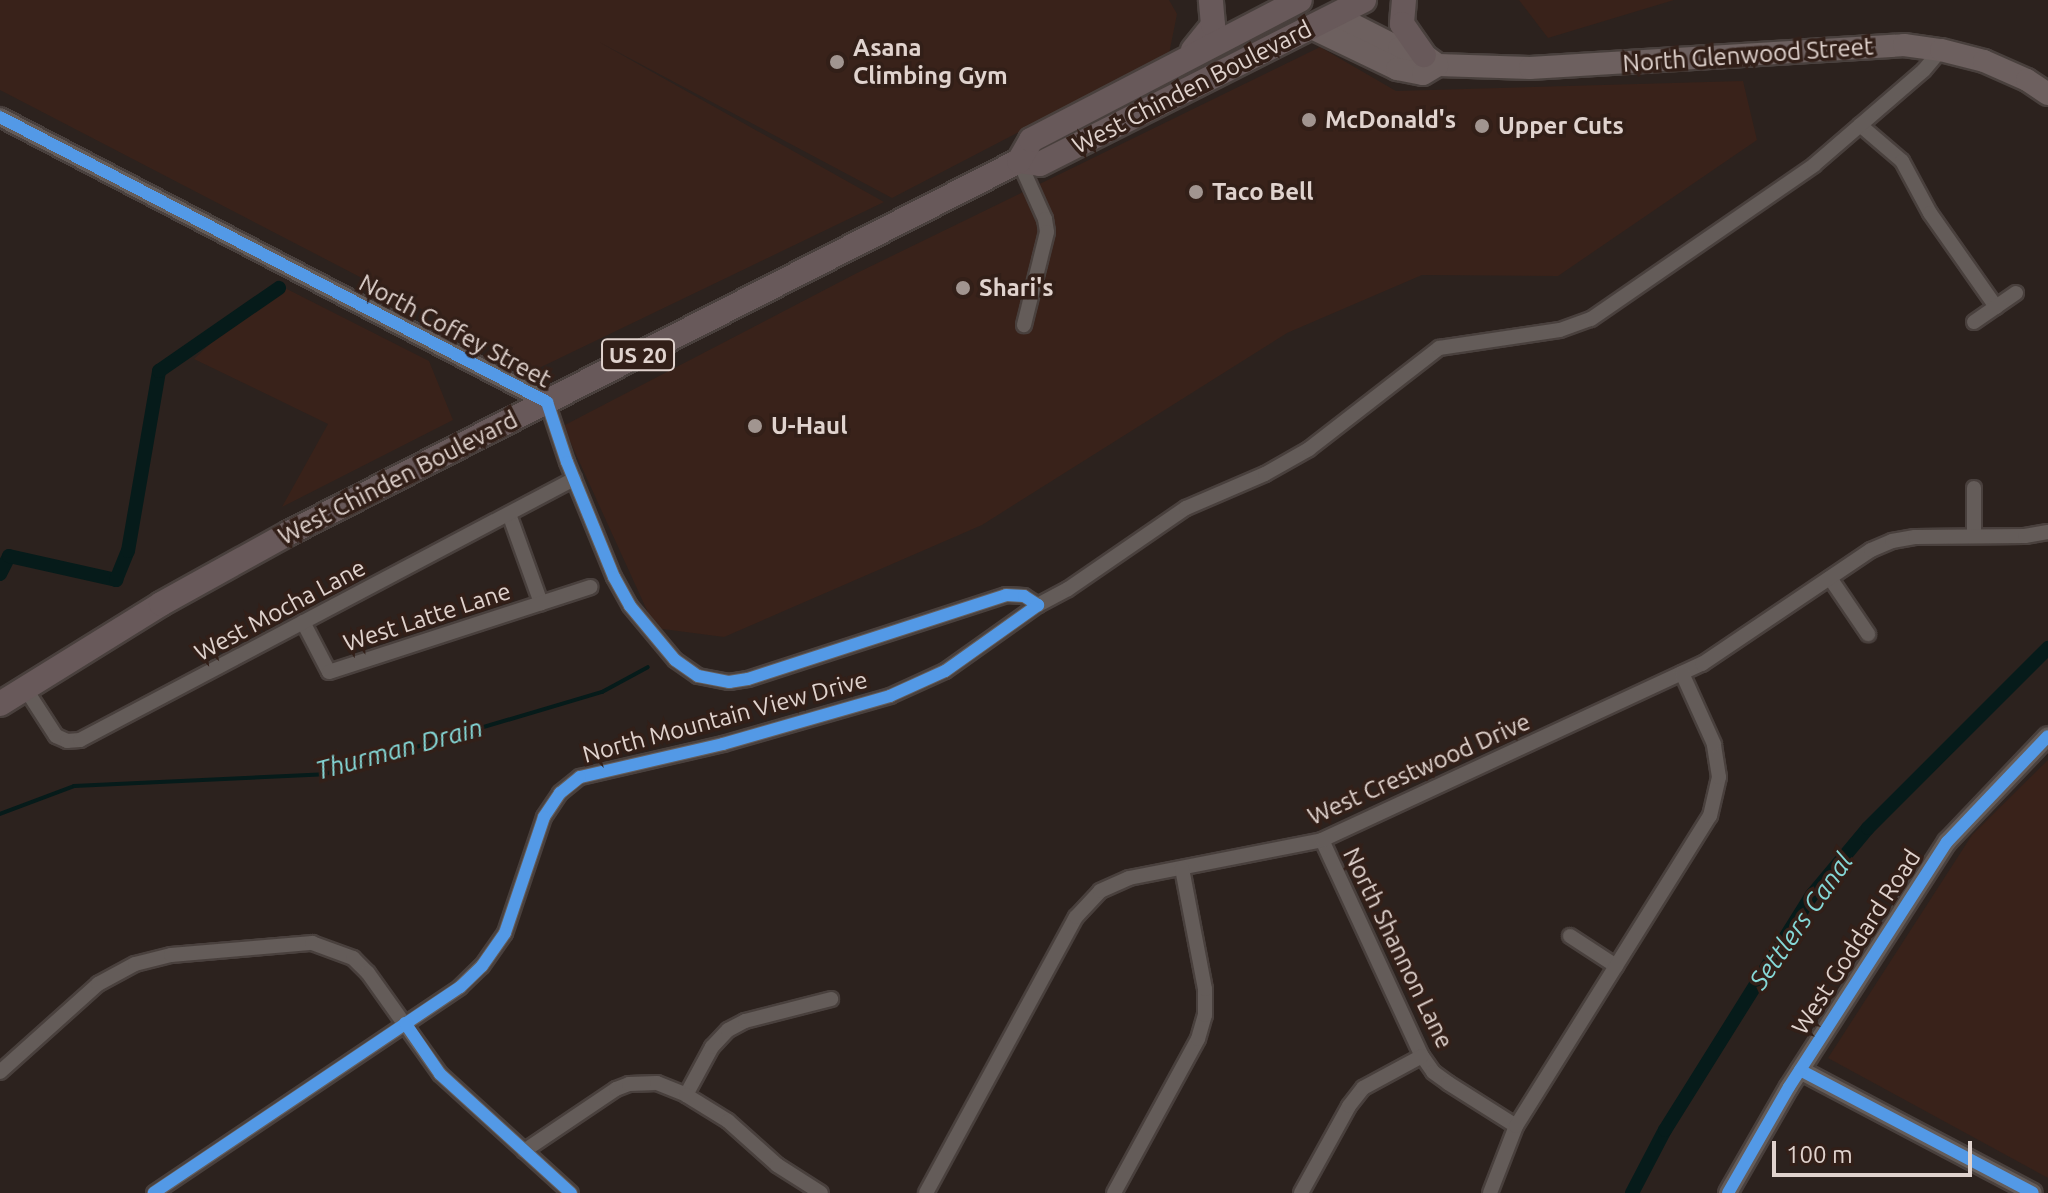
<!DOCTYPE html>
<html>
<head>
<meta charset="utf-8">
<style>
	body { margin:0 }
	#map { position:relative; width:2048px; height:1193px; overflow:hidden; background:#2c221e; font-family:Ubuntu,sans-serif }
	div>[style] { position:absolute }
	.built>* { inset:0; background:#39221a }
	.stream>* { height:4px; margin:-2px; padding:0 2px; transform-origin:2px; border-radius:2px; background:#061b1a }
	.canal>* { height:14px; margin:-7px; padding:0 7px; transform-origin:7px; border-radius:7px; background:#061b1a }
	.roads { filter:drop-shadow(2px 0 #49403d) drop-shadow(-2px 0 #49403d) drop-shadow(0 2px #49403d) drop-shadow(0 -2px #49403d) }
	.minor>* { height:14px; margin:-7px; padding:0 7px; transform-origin:7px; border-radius:7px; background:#645c59 }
	.tertiary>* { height:18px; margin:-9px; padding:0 9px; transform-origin:9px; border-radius:9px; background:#645c59 }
	.secondary>* { height:22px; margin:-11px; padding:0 11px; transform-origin:11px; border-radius:11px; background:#6d605f }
	.primary>* { height:24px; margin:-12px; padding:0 12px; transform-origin:12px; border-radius:12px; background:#68595a }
	.cycleway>* { height:12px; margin:-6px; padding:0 6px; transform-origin:6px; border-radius:6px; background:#5399e6 }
	.dots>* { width:22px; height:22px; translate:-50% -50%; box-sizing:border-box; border:4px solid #321f18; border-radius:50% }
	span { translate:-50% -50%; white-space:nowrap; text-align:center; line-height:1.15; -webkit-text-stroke:7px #321f18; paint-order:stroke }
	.shield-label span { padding:2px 6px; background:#321f18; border:2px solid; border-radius:6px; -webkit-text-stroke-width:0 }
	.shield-label { font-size:22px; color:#e0d3ce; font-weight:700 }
	.poi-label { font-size:24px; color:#e0d3ce; font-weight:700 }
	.left { translate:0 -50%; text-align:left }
	.street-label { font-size:24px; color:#e0d3ce }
	.water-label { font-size:26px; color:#85d8d7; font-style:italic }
	.scale { position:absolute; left:1772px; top:1141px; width:200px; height:36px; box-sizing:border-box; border:4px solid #e0d3ce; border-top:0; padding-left:10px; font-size:24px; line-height:28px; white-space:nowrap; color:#e0d3ce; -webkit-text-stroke:6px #321f18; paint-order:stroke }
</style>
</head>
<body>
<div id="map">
	<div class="built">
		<div style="clip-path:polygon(0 0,1169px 0,1177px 14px,1169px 54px,892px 198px,599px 42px,884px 202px,537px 369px,0 90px)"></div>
		<div style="clip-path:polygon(1519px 0,1674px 0,1548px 38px)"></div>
		<div style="clip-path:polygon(1320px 47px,1396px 91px,1743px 81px,1757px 140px,1558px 276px,1422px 275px,1287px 333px,982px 525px,724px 637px,655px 628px,563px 426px,857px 273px)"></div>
		<div style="clip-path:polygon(275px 283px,429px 361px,453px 420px,282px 507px,328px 424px,194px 359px)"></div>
		<div style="clip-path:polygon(2048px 760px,2048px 1178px,1828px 1058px,1972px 835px)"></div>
	</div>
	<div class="stream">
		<div style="left:0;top:814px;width:79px;rotate:-20.7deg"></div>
		<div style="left:74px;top:786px;width:251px;rotate:-2.7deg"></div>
		<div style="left:325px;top:774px;width:289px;rotate:-16.5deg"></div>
		<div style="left:602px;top:692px;width:52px;rotate:-28.5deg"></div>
	</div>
	<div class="canal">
		<div style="left:0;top:574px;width:20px;rotate:-63deg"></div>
		<div style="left:9px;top:556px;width:110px;rotate:12.6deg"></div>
		<div style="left:116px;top:580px;width:31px;rotate:-68deg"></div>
		<div style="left:128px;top:551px;width:183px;rotate:-80.2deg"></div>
		<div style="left:159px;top:371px;width:146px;rotate:-34.7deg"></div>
		<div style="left:1632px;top:1193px;width:71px;rotate:-62.4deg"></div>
		<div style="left:1665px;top:1130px;width:277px;rotate:-58deg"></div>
		<div style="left:1812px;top:895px;width:87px;rotate:-50.1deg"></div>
		<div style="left:1868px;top:828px;width:255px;rotate:-45deg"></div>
	</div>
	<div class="roads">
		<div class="minor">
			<div style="left:1860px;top:125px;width:55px;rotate:40.6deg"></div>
			<div style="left:1902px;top:161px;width:59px;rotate:61.7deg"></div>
			<div style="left:1930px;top:213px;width:115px;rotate:54.9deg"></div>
			<div style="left:1019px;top:161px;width:64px;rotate:65.9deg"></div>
			<div style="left:1045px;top:219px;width:13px;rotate:81deg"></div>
			<div style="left:1047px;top:232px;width:96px;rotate:103.9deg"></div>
			<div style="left:1974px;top:322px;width:51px;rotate:-34.6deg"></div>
			<div style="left:547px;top:402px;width:63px;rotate:71.6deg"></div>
			<div style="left:567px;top:462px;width:124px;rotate:67.8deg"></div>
			<div style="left:614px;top:577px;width:33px;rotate:61deg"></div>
			<div style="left:630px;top:606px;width:70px;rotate:50.2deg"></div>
			<div style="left:675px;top:660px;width:28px;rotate:35deg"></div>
			<div style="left:698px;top:676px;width:32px;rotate:11deg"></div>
			<div style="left:729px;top:682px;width:19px;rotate:-9deg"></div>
			<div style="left:748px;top:679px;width:271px;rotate:-18deg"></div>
			<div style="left:1006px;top:595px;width:18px;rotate:3deg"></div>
			<div style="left:1024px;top:596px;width:17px;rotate:33deg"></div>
			<div style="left:1974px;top:488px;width:48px;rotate:90deg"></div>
			<div style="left:509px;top:514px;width:95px;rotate:70.2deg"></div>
			<div style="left:1830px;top:578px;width:68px;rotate:55.8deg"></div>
			<div style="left:303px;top:622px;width:56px;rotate:62.5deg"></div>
			<div style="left:329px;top:672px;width:275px;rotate:-18deg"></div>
			<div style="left:25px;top:688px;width:57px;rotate:57.1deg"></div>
			<div style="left:56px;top:736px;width:12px;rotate:24deg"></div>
			<div style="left:67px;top:741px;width:13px;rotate:-4deg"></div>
			<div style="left:80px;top:740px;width:559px;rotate:-27.85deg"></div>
			<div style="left:1322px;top:840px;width:238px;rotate:65.2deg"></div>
			<div style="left:1422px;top:1056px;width:19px;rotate:55deg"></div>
			<div style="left:1433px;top:1072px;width:19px;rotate:36deg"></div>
			<div style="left:1448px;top:1083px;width:80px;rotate:32.3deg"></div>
			<div style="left:1570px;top:936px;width:55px;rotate:33.1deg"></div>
			<div style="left:0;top:1072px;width:132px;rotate:-41.9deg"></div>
			<div style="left:98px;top:984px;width:42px;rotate:-28.4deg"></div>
			<div style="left:135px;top:964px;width:37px;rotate:-14deg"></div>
			<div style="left:171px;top:955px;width:142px;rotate:-4.9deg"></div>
			<div style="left:312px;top:943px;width:44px;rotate:20.1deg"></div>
			<div style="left:353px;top:958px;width:21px;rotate:45deg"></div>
			<div style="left:368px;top:973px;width:124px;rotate:54.5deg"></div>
			<div style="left:440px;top:1074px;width:177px;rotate:42.3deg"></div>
			<div style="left:686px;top:1095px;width:55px;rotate:-61.6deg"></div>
			<div style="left:712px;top:1047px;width:23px;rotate:-47deg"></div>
			<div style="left:728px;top:1030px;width:19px;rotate:-28deg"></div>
			<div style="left:745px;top:1021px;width:89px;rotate:-14.3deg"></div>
			<div style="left:524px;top:1151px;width:111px;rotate:-34deg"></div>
			<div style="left:616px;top:1089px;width:14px;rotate:-21deg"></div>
			<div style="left:629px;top:1084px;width:28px;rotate:-2deg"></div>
			<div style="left:657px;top:1083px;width:31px;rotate:22deg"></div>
			<div style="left:686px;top:1095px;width:49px;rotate:31.8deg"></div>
			<div style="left:728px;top:1121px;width:66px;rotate:41.9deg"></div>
			<div style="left:777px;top:1165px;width:52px;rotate:32.5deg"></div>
			<div style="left:154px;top:1193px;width:369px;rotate:-33.9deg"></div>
			<div style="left:460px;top:987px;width:30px;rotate:-44deg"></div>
			<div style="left:482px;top:966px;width:40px;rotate:-55.1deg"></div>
			<div style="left:505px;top:933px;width:122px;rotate:-71.4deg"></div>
			<div style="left:544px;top:817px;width:29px;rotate:-56deg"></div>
			<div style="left:560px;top:793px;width:26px;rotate:-39deg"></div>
			<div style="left:580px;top:777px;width:147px;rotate:-13deg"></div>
			<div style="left:723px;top:744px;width:174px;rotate:-16deg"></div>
			<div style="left:890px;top:696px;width:60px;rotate:-24.4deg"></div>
			<div style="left:945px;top:671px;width:114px;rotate:-35.4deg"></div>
			<div style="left:1038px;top:605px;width:34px;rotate:-28deg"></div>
			<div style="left:1068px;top:589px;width:143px;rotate:-34.5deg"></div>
			<div style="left:1186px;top:508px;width:86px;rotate:-23.3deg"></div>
			<div style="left:1265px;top:474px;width:51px;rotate:-29.6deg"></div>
			<div style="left:1309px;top:449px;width:165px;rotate:-37.8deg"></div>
			<div style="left:1439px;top:348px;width:122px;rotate:-8.5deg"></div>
			<div style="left:1560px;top:330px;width:33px;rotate:-20deg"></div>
			<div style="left:1591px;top:319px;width:271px;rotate:-34.6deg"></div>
			<div style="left:1814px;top:165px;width:145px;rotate:-40.8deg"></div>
			<div style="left:1924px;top:70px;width:26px;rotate:-50deg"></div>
			<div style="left:926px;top:1193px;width:314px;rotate:-61.5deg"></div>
			<div style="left:1076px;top:917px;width:35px;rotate:-47deg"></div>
			<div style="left:1100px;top:891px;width:32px;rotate:-24deg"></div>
			<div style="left:1129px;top:878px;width:197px;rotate:-11.1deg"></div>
			<div style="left:1322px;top:840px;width:419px;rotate:-24.9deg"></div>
			<div style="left:1702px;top:664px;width:204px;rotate:-34deg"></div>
			<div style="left:1871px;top:550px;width:23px;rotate:-23deg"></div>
			<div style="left:1892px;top:541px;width:23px;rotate:-10deg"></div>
			<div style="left:1915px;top:537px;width:110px;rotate:-0.5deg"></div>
			<div style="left:2025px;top:536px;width:23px;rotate:-10deg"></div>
			<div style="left:1114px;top:1193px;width:175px;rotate:-61.4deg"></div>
			<div style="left:1198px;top:1039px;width:25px;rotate:-74deg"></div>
			<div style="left:1205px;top:1015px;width:26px;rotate:-90deg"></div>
			<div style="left:1205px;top:989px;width:123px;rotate:-100.8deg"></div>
			<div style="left:1301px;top:1193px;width:99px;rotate:-61.1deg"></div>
			<div style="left:1349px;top:1106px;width:23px;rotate:-52deg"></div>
			<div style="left:1363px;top:1088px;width:67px;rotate:-28.5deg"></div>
			<div style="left:1490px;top:1193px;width:72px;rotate:-68.8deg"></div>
			<div style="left:1516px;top:1126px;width:366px;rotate:-58deg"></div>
			<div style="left:1710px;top:816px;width:40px;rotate:-77deg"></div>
			<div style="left:1719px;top:777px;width:33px;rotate:-99deg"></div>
			<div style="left:1714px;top:744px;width:78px;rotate:-114.3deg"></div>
		</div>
		<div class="tertiary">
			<div style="left:0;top:117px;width:617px;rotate:27.52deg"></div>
			<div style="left:1800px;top:1070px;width:263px;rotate:27.8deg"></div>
			<div style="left:1728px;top:1193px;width:122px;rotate:-60.1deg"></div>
			<div style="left:1789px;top:1087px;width:292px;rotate:-57.2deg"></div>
			<div style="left:1947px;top:842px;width:146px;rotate:-46.4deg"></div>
		</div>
		<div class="secondary">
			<div style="left:1334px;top:15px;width:73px;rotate:26.9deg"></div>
			<div style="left:1399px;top:48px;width:26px;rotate:16deg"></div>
			<div style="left:1424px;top:55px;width:17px;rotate:36deg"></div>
			<div style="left:1438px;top:65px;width:92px;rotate:1.9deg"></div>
			<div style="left:1530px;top:68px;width:375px;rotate:-3.5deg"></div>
			<div style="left:1904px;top:45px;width:37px;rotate:8deg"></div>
			<div style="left:1941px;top:50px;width:44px;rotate:14.3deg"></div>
			<div style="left:1984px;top:61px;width:47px;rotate:23.8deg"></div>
			<div style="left:2027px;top:80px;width:25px;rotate:34deg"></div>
			<div style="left:1310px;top:27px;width:97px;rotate:25.8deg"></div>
			<div style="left:1397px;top:69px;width:26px;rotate:11deg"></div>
			<div style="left:1423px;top:74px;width:17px;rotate:-31deg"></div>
		</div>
		<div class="primary">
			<div style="left:1404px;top:0;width:24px;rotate:95deg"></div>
			<div style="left:1402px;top:24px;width:38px;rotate:55deg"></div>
			<div style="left:1193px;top:50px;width:32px;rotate:-51deg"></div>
			<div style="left:1213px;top:25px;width:25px;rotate:-95deg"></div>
			<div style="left:1019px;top:161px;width:21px;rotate:8deg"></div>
			<div style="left:1040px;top:164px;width:363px;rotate:-26.8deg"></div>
			<div style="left:0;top:704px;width:190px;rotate:-31.8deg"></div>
			<div style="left:161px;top:604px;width:146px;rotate:-29deg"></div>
			<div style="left:289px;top:533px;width:819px;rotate:-27deg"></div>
			<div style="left:1019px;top:161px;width:24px;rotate:-60deg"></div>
			<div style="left:1031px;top:140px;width:303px;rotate:-27.5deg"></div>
		</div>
	</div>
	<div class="cycleway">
		<div style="left:0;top:117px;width:617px;rotate:27.52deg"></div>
		<div style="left:547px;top:402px;width:63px;rotate:71.6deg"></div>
		<div style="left:567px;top:462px;width:124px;rotate:67.8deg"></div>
		<div style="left:614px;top:577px;width:33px;rotate:61deg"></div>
		<div style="left:630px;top:606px;width:70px;rotate:50.2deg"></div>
		<div style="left:675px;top:660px;width:28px;rotate:35deg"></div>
		<div style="left:698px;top:676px;width:32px;rotate:11deg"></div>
		<div style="left:729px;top:682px;width:19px;rotate:-9deg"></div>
		<div style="left:748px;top:679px;width:271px;rotate:-18deg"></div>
		<div style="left:1006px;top:595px;width:18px;rotate:3deg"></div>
		<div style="left:1024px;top:596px;width:17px;rotate:33deg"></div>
		<div style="left:1038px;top:605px;width:114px;rotate:144.6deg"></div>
		<div style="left:945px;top:671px;width:60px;rotate:155.6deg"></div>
		<div style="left:890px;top:696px;width:174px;rotate:164deg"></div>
		<div style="left:723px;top:744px;width:147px;rotate:167deg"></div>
		<div style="left:580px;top:777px;width:26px;rotate:141deg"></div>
		<div style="left:560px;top:793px;width:29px;rotate:124deg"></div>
		<div style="left:544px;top:817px;width:122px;rotate:108.6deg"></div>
		<div style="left:505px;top:933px;width:40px;rotate:124.9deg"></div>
		<div style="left:482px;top:966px;width:30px;rotate:136deg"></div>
		<div style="left:460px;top:987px;width:369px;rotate:146.1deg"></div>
		<div style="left:405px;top:1023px;width:62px;rotate:55.5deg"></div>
		<div style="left:440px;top:1074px;width:177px;rotate:42.3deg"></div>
		<div style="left:1800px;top:1070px;width:263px;rotate:27.8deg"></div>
		<div style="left:1728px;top:1193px;width:122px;rotate:-60.1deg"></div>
		<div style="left:1789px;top:1087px;width:292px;rotate:-57.2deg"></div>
		<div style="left:1947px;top:842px;width:146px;rotate:-46.4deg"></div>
	</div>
	<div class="dots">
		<div style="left:837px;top:62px;background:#a19590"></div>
		<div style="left:1309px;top:120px;background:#a19590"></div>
		<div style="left:1482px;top:126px;background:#a19590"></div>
		<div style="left:1196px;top:192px;background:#a19590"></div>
		<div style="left:963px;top:288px;background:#a19590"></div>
		<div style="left:755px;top:426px;background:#a19590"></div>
	</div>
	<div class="shield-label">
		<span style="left:638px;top:355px">US 20</span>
	</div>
	<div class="poi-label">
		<span class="left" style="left:853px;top:62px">Asana<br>Climbing Gym</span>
		<span class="left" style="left:1325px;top:120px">McDonald's</span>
		<span class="left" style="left:1498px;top:126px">Upper Cuts</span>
		<span class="left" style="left:1212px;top:192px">Taco Bell</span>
		<span class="left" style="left:979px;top:288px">Shari's</span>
		<span class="left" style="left:771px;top:426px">U-Haul</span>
	</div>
	<div class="street-label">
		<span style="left:1748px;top:55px;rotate:-4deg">North Glenwood Street</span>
		<span style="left:1192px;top:87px;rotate:-27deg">West Chinden Boulevard</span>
		<span style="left:455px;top:331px;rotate:28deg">North Coffey Street</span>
		<span style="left:398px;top:478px;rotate:-27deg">West Chinden Boulevard</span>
		<span style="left:280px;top:610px;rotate:-28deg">West Mocha Lane</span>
		<span style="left:427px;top:617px;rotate:-18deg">West Latte Lane</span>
		<span style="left:725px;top:717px;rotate:-15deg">North Mountain View Drive</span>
		<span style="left:1419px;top:769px;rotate:-24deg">West Crestwood Drive</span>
		<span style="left:1856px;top:942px;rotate:-57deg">West Goddard Road</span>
		<span style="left:1398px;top:948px;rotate:64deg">North Shannon Lane</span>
	</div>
	<div class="water-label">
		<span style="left:399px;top:749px;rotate:-15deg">Thurman Drain</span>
		<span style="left:1801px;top:921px;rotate:-55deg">Settlers Canal</span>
	</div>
	<div class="scale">100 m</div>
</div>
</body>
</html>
